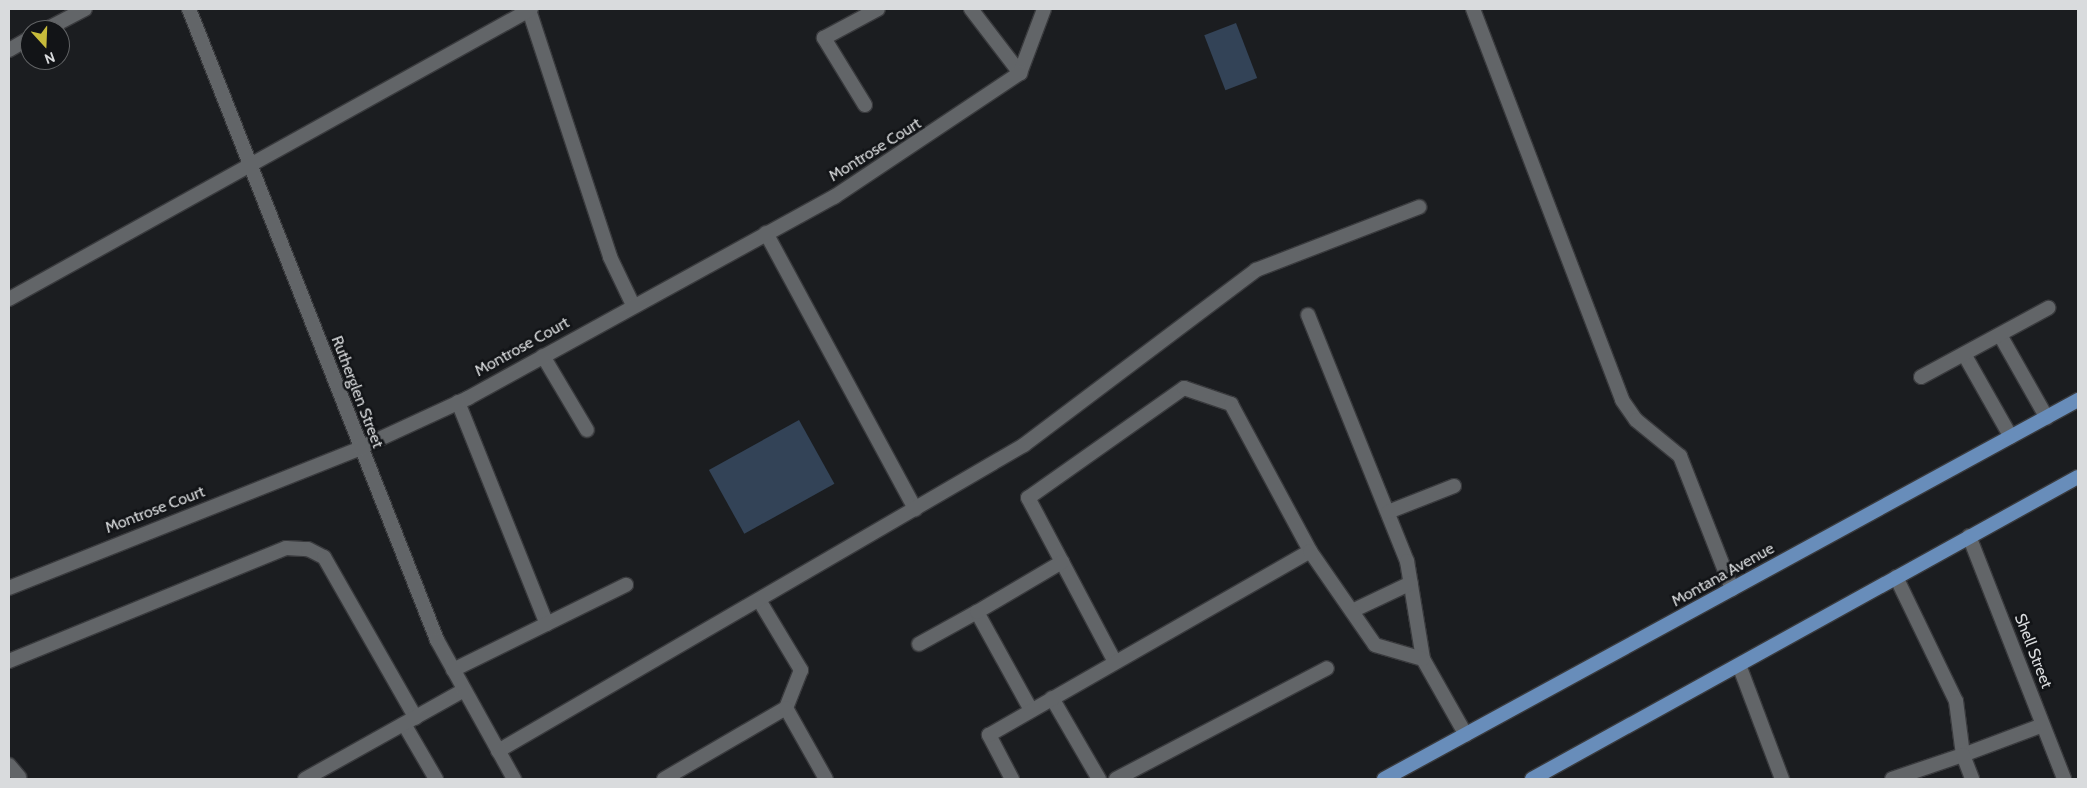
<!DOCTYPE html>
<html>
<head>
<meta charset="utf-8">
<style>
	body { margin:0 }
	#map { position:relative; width:2087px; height:788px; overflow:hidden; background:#1b1d20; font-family:Cabin,sans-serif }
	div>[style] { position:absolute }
	.green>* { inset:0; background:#334357; transform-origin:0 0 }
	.roads { filter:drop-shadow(1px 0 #393a3d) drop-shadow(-1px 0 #393a3d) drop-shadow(0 1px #393a3d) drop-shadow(0 -1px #393a3d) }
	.service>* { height:14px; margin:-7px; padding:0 7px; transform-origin:7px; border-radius:7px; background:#626568 }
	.minor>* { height:14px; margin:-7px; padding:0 7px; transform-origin:7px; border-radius:7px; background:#626568 }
	.trunk>* { height:14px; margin:-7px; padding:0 7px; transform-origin:7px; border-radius:7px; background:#688dba }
	span { translate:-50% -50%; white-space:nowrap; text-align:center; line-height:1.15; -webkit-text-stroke:5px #121417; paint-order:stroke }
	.street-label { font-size:16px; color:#d9dbdd }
	.frame { position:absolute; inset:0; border:10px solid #d9dbdd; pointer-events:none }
	.north { position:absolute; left:20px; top:20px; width:50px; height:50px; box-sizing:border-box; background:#121417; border:1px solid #626466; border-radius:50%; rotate:160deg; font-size:14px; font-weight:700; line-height:20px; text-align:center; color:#d9dbdd }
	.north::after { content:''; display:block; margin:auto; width:18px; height:22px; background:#c7bb3b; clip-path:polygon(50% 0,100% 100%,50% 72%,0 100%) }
</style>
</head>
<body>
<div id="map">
	<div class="green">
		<div style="left:1236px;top:23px;width:59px;height:34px;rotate:69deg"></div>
		<div style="left:799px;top:420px;width:73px;height:103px;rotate:61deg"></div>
	</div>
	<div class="roads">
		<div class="service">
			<div style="left:971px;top:9px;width:81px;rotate:52.6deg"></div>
			<div style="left:1020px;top:73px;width:68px;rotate:-69.4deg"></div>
			<div style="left:1473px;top:9px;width:418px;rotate:69.1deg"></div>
			<div style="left:1622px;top:400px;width:24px;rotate:55deg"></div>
			<div style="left:1636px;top:420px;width:57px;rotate:39.3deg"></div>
			<div style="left:1680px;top:456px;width:143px;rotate:68.6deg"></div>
			<div style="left:529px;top:10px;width:260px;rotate:71.8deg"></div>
			<div style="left:610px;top:257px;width:53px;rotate:64.4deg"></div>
			<div style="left:865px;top:105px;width:79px;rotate:-121.5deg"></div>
			<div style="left:824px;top:38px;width:61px;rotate:-28.2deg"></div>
			<div style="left:766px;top:233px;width:314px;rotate:61.6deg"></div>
			<div style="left:9px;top:299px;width:597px;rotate:-29.05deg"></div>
			<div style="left:1308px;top:315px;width:265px;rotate:68.1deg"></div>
			<div style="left:1407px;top:561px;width:99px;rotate:80.7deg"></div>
			<div style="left:1423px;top:659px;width:87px;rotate:60.5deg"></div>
			<div style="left:2000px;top:335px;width:95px;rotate:60.5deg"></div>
			<div style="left:1964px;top:354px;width:95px;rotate:60.5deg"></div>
			<div style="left:543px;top:356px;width:86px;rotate:59.3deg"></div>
			<div style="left:1921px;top:377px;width:145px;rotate:-28.5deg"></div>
			<div style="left:458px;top:402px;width:239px;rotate:68.2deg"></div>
			<div style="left:1388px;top:512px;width:71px;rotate:-21.5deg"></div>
			<div style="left:1896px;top:577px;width:138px;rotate:64.2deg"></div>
			<div style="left:1956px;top:701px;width:54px;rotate:82.6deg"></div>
			<div style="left:1963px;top:755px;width:85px;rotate:-20.6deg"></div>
			<div style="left:759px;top:600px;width:82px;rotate:59deg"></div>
			<div style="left:801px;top:670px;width:41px;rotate:111.5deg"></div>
			<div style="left:1352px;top:611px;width:65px;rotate:-25.4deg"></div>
			<div style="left:919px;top:644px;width:66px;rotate:-28.9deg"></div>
			<div style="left:9px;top:661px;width:299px;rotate:-22.2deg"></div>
			<div style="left:286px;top:548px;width:22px;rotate:3deg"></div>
			<div style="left:308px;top:549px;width:18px;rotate:27deg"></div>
			<div style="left:324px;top:557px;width:185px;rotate:60.3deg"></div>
			<div style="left:1115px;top:662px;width:186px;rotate:-117.9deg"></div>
			<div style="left:1028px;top:498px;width:191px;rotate:-35.2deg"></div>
			<div style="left:1184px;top:388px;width:50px;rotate:18.8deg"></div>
			<div style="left:1231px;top:404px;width:167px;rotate:61.7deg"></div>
			<div style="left:1739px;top:665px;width:122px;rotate:69.3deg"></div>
			<div style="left:453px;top:670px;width:193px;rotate:-26.2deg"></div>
			<div style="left:1052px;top:698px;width:94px;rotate:59.9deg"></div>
			<div style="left:1031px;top:710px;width:112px;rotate:-118.9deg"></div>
			<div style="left:977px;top:612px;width:99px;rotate:-30.5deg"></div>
			<div style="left:404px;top:724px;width:64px;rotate:59.8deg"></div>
			<div style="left:498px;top:751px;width:609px;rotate:-30.19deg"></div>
			<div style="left:1024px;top:445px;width:291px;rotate:-37deg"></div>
			<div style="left:1256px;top:270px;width:175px;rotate:-21.1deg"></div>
			<div style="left:9px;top:765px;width:16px;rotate:50deg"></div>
			<div style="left:305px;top:779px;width:182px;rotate:-29.2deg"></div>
			<div style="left:664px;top:779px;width:141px;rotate:-30.2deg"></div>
			<div style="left:786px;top:708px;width:81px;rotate:60.6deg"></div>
			<div style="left:1012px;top:779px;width:50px;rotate:-117.6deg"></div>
			<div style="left:989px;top:735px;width:370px;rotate:-29.8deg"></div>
			<div style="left:1310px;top:551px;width:114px;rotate:55.3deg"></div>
			<div style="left:1375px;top:645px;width:50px;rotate:16.3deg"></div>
			<div style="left:1116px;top:779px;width:238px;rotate:-27.7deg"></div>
			<div style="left:1892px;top:779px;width:75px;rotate:-18.7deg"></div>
			<div style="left:1963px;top:755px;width:26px;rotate:69deg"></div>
		</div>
		<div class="minor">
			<div style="left:189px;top:9px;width:678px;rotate:68.54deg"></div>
			<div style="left:437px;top:640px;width:159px;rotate:61deg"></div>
			<div style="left:45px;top:30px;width:45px;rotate:-27.7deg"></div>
			<div style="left:9px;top:50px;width:24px;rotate:-30deg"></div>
			<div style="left:1969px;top:536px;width:261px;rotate:68.6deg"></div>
			<div style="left:9px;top:588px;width:378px;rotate:-21.7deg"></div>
			<div style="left:360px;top:448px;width:119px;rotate:-24.8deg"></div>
			<div style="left:468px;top:398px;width:418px;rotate:-28.8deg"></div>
			<div style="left:834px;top:197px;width:224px;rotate:-33.7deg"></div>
		</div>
		<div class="trunk">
			<div style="left:1384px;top:779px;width:791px;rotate:-28.64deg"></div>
			<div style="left:1532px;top:779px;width:624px;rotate:-28.95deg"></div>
		</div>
	</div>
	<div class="street-label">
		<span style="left:875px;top:150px;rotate:-32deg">Montrose Court</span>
		<span style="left:522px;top:347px;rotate:-29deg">Montrose Court</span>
		<span style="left:357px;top:392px;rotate:69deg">Rutherglen Street</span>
		<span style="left:155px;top:510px;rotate:-21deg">Montrose Court</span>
		<span style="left:1723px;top:575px;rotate:-29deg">Montana Avenue</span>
		<span style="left:2033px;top:651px;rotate:69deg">Shell Street</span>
	</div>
	<div class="frame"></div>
	<div class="north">N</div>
</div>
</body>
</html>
